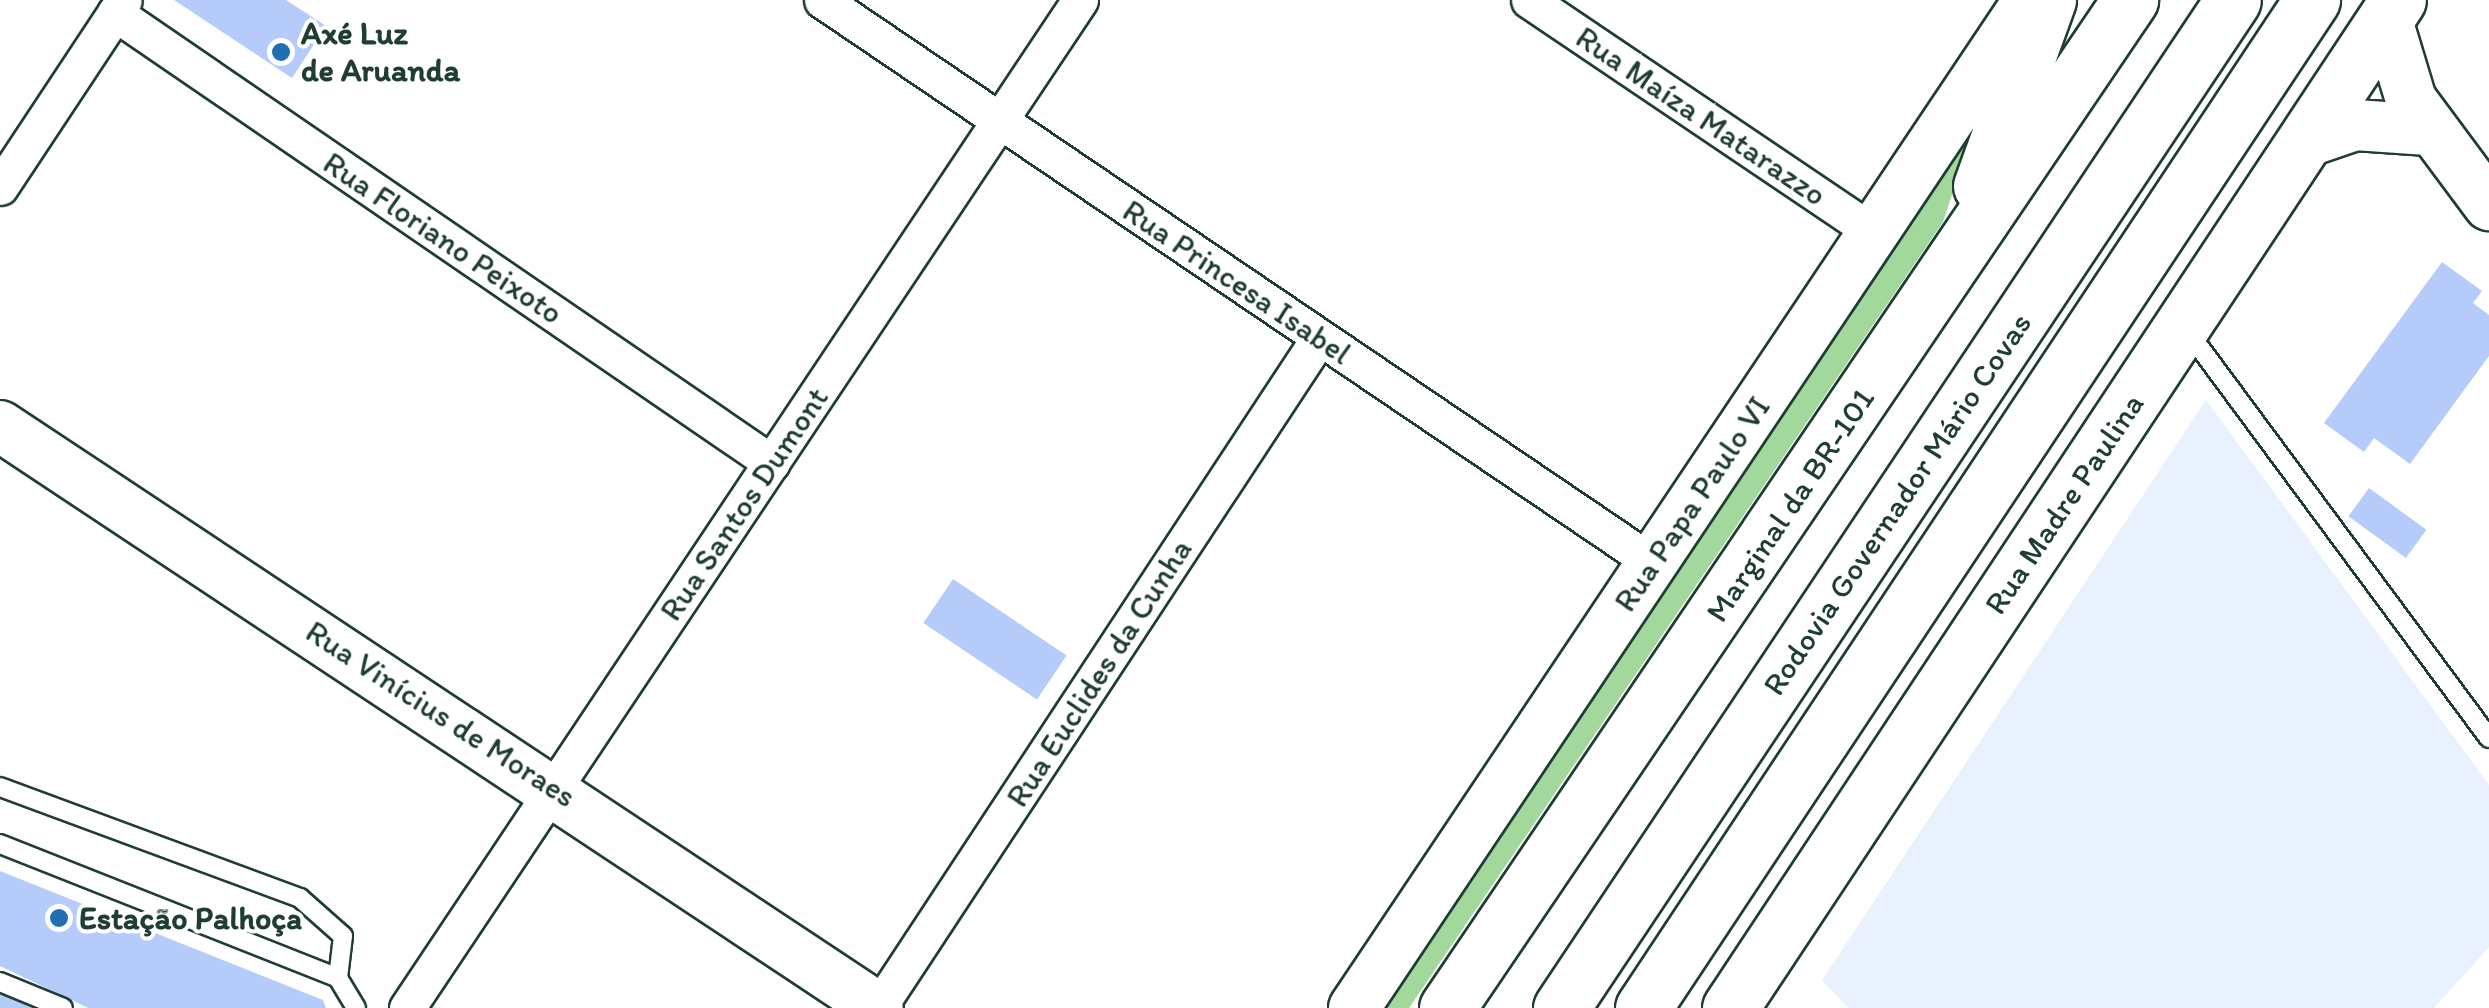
<!DOCTYPE html>
<html>
<head>
<meta charset="utf-8">
<style>
	body { margin:0 }
	#map { position:relative; width:2489px; height:1008px; overflow:hidden; background:#fff; font-family:Itim,sans-serif }
	div>[style] { position:absolute }
	.built>* { inset:0; background:#e9f0fe }
	.green>* { inset:0; background:#a3d89c }
	.building>* { inset:0; background:#b5ccfb; transform-origin:0 0 }
	.roads { filter:drop-shadow(2px 0 #1f3d34) drop-shadow(-2px 0 #1f3d34) drop-shadow(0 2px #1f3d34) drop-shadow(0 -2px #1f3d34) }
	.lane>* { height:18px; margin:-9px; padding:0 9px; transform-origin:9px; border-radius:9px; background:#fff }
	.street>* { height:35px; margin:-17.5px; padding:0 17.5px; transform-origin:17.5px; border-radius:17.5px; background:#fff }
	.secondary>* { height:50px; margin:-25px; padding:0 25px; transform-origin:25px; border-radius:25px; background:#fff }
	.primary>* { height:55px; margin:-27.5px; padding:0 27.5px; transform-origin:27.5px; border-radius:27.5px; background:#fff }
	.highway>* { height:55px; margin:-27.5px; padding:0 27.5px; transform-origin:27.5px; border-radius:27.5px; background:#fff }
	.dots>* { width:28px; height:28px; translate:-50% -50%; box-sizing:border-box; border:5px solid #fff; border-radius:50% }
	span { translate:-50% -50%; white-space:nowrap; text-align:center; line-height:1.15; -webkit-text-stroke:8px #fff; paint-order:stroke }
	.poi-label { font-size:32px; color:#1f3d34; font-weight:700 }
	.left { translate:0 -50%; text-align:left }
	.street-label { font-size:32px; color:#1f3d34 }
</style>
</head>
<body>
<div id="map">
	<div class="built">
		<div style="clip-path:polygon(2206px 400px,2489px 785px,2489px 947px,2434px 1008px,1848px 1008px,1822px 980px)"></div>
	</div>
	<div class="green">
		<div style="clip-path:polygon(1986px 90px,1943px 222px,1409px 1008px,1368px 1008px)"></div>
	</div>
	<div class="building">
		<div style="clip-path:polygon(174px 0,286px 0,326px 26px,292px 78px)"></div>
		<div style="clip-path:polygon(2442px 262px,2482px 291px,2473px 303px,2489px 315px,2489px 356px,2410px 464px,2374px 438px,2364px 452px,2324px 423px)"></div>
		<div style="left:2369px;top:488px;width:71px;height:35px;rotate:36deg"></div>
		<div style="left:953px;top:579px;width:137px;height:53px;rotate:34deg"></div>
		<div style="clip-path:polygon(0 871px,323px 1000px,326px 1008px,88px 1008px,0 966px)"></div>
		<div style="clip-path:polygon(0 989px,47px 1008px,0 1008px)"></div>
	</div>
	<div class="roads">
		<div class="lane">
			<div style="left:2186px;top:329px;width:509px;rotate:53.47deg"></div>
			<div style="left:0;top:787px;width:320px;rotate:20.3deg"></div>
			<div style="left:300px;top:898px;width:57px;rotate:41.5deg"></div>
			<div style="left:343px;top:936px;width:42px;rotate:96.8deg"></div>
			<div style="left:0;top:844px;width:364px;rotate:21.6deg"></div>
			<div style="left:338px;top:978px;width:35px;rotate:59deg"></div>
			<div style="left:0;top:982px;width:68px;rotate:22.4deg"></div>
		</div>
		<div class="street">
			<div style="left:822px;top:0;width:1004px;rotate:34.12deg"></div>
			<div style="left:1529px;top:0;width:416px;rotate:34deg"></div>
			<div style="left:115px;top:13px;width:796px;rotate:34.41deg"></div>
			<div style="left:0;top:187px;width:224px;rotate:-56.5deg"></div>
			<div style="left:407px;top:1008px;width:1212px;rotate:-56.27deg"></div>
			<div style="left:878px;top:1008px;width:802px;rotate:-56.65deg"></div>
		</div>
		<div class="secondary">
			<div style="left:2386px;top:17px;width:87px;rotate:73.2deg"></div>
			<div style="left:2411px;top:100px;width:131px;rotate:53.4deg"></div>
			<div style="left:2303px;top:143px;width:55px;rotate:-19.1deg"></div>
			<div style="left:2355px;top:125px;width:73px;rotate:3.9deg"></div>
			<div style="left:0;top:426px;width:1053px;rotate:33.54deg"></div>
			<div style="left:1354px;top:1008px;width:1213px;rotate:-56.19deg"></div>
		</div>
		<div class="primary">
			<div style="left:1981px;top:186px;width:198px;rotate:-70.2deg"></div>
			<div style="left:1447px;top:1008px;width:1218px;rotate:-55.88deg"></div>
			<div style="left:1730px;top:1008px;width:1209px;rotate:-56.47deg"></div>
		</div>
		<div class="highway">
			<div style="left:1561px;top:1008px;width:1211px;rotate:-56.31deg"></div>
			<div style="left:1643px;top:1008px;width:1210px;rotate:-56.43deg"></div>
		</div>
	</div>
	<div class="dots">
		<div style="left:281px;top:52px;background:#1f6fb2"></div>
		<div style="left:59px;top:918px;background:#1f6fb2"></div>
	</div>
	<div class="poi-label">
		<span class="left" style="left:301px;top:52px">Axé Luz<br>de Aruanda</span>
		<span class="left" style="left:79px;top:918px">Estação Palhoça</span>
	</div>
	<div class="street-label">
		<span style="left:1701px;top:116px;rotate:34deg">Rua Maíza Matarazzo</span>
		<span style="left:443px;top:238px;rotate:34deg">Rua Floriano Peixoto</span>
		<span style="left:1237px;top:282px;rotate:34deg">Rua Princesa Isabel</span>
		<span style="left:744px;top:504px;rotate:-56deg">Rua Santos Dumont</span>
		<span style="left:1692px;top:504px;rotate:-56deg">Rua Papa Paulo VI</span>
		<span style="left:1897px;top:504px;rotate:-56deg">Rodovia Governador Mário Covas</span>
		<span style="left:2064px;top:504px;rotate:-56deg">Rua Madre Paulina</span>
		<span style="left:1790px;top:505px;rotate:-56deg">Marginal da BR-101</span>
		<span style="left:1099px;top:673px;rotate:-57deg">Rua Euclides da Cunha</span>
		<span style="left:441px;top:714px;rotate:33deg">Rua Vinícius de Moraes</span>
	</div>
</div>
</body>
</html>
